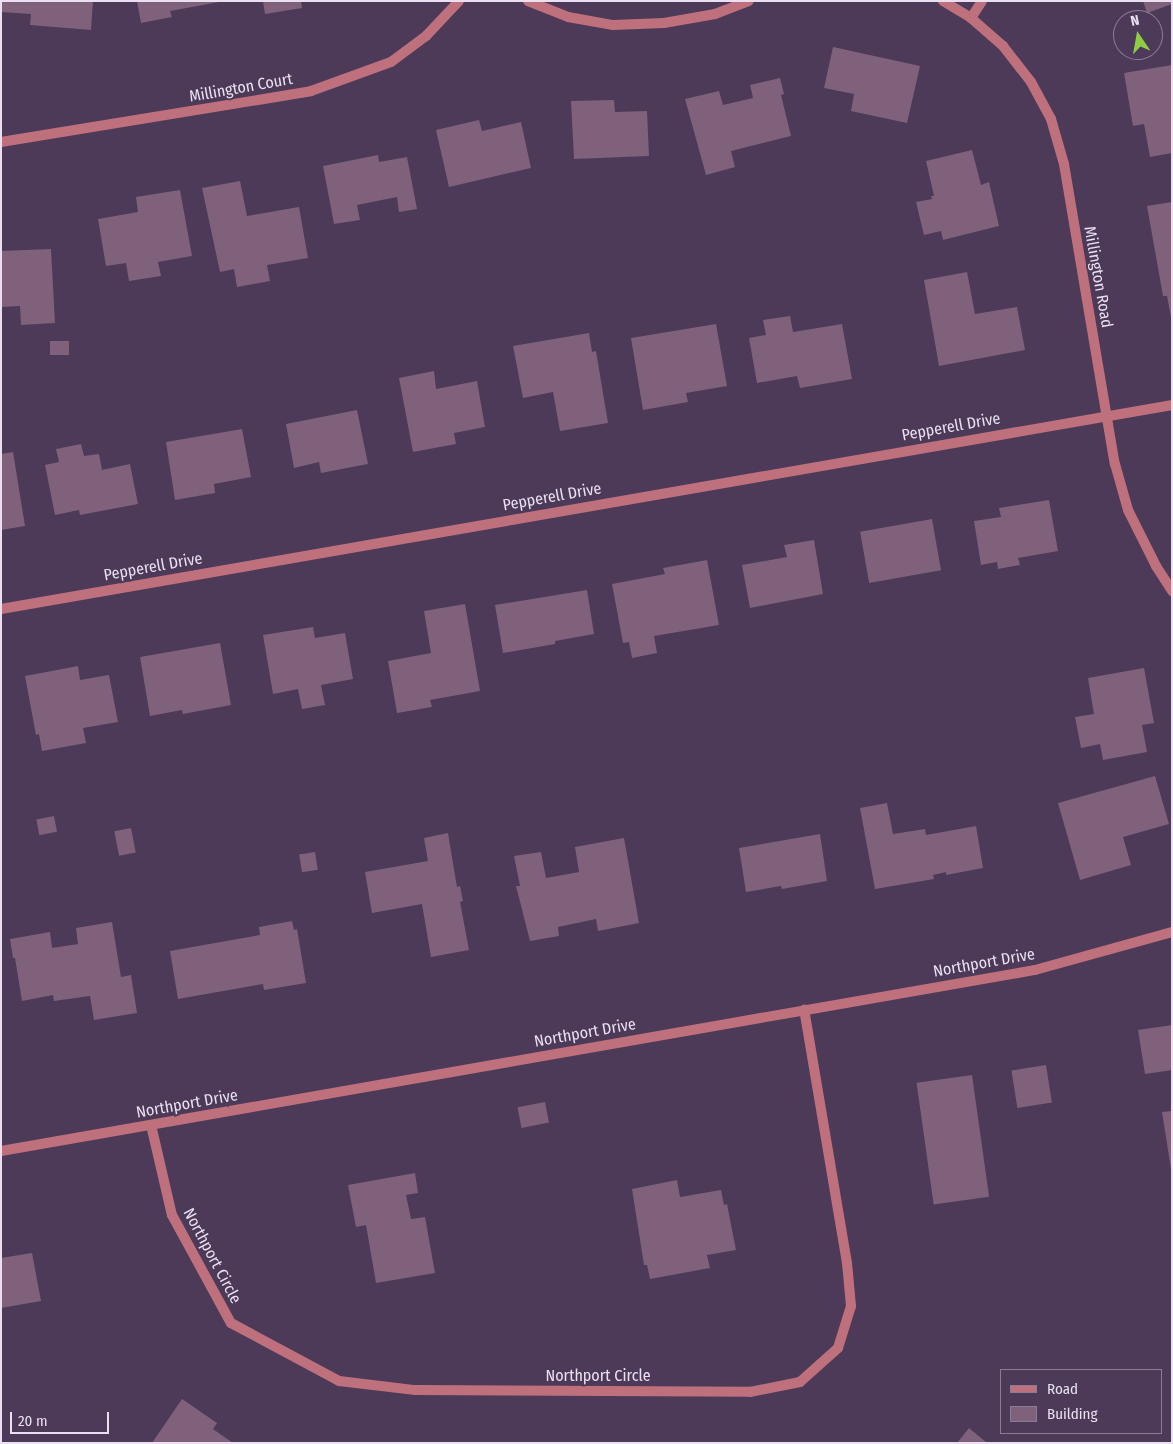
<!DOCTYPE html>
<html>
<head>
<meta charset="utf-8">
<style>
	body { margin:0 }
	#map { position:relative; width:1173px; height:1444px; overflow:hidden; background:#4c3a58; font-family:"Fira Sans Condensed",sans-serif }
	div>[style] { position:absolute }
	.building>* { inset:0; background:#7f617b; transform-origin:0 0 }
	.service>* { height:10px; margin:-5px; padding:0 5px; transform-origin:5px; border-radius:5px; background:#be717c }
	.minor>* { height:10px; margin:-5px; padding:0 5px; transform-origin:5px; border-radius:5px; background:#be717c }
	span { translate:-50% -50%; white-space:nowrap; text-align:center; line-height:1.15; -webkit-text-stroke:4px #4c3a58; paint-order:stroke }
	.street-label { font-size:16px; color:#eae0f2 }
	.frame { position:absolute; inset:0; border:2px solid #eae0f2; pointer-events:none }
	.legend { position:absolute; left:1000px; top:1369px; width:162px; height:65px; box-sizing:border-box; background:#4c3a58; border:1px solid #8b7c96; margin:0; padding:6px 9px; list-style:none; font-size:15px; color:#eae0f2 }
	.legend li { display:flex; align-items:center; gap:10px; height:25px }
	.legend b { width:25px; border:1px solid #8b7c96 }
	.north { position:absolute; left:1113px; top:10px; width:50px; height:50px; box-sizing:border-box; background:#4c3a58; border:1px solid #8b7c96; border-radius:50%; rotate:348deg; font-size:14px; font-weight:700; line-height:20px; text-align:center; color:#eae0f2 }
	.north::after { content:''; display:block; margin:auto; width:18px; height:22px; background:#8dce44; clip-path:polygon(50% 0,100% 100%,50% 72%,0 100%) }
	.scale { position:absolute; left:10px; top:1412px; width:99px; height:22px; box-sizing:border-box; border:2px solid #eae0f2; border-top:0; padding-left:6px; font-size:15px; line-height:18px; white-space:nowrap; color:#eae0f2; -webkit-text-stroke:4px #4c3a58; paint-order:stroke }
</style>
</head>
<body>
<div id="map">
	<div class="building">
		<div style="clip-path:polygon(1px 1px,93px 1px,91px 30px,30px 25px,31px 14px,1px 12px)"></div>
		<div style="clip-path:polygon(137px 1px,219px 1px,219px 2px,170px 11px,172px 17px,141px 23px)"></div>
		<div style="clip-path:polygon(263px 1px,301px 1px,302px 8px,265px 14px)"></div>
		<div style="clip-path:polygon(1143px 1px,1172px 1px,1172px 4px,1147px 13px)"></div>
		<div style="clip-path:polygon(833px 47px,920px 66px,907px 123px,851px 111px,854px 94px,824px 88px)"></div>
		<div style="clip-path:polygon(1172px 65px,1172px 153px,1150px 157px,1144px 124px,1133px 126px,1124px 73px)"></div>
		<div style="clip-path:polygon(780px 78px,784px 94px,781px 95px,791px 136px,731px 151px,735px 167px,706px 175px,685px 99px,719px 91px,723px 105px,753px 98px,750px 85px)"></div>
		<div style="clip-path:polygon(614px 100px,615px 112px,647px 111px,649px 156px,574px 159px,571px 101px)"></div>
		<div style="clip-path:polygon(479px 120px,482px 131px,521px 122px,531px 168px,449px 187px,436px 130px)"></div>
		<div style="clip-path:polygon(972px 150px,981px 185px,989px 182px,999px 226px,943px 240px,941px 231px,924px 235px,916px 202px,932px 199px,931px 196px,934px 196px,926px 161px)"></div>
		<div style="clip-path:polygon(378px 155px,379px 162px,407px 157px,417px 209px,399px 212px,397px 197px,357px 205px,360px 220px,334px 224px,323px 166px)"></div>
		<div style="clip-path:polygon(240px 181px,247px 216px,299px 207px,308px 258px,267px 265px,270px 281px,237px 287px,234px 269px,220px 272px,202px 188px)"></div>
		<div style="clip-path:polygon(180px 190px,192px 256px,158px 262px,161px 276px,129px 281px,126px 263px,106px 266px,98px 219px,138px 212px,136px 197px)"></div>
		<div style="clip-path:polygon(1172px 202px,1172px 317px,1171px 317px,1167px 296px,1163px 296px,1147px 206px)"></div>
		<div style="clip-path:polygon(51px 249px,55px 323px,21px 325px,20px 306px,1px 307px,1px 251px)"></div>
		<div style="clip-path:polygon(967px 272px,975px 314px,1017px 307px,1025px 350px,939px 366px,924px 280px)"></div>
		<div style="clip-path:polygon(790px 316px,793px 332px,842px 324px,852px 379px,800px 388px,797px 376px,757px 383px,749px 338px,766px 335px,763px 320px)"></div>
		<div style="clip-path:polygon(716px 324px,727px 386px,686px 393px,688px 402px,643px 410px,631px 338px)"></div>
		<div style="clip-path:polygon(589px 333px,592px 352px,596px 351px,608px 423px,560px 431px,553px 392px,523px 398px,513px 346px)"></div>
		<div style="left:50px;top:341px;width:19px;height:14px"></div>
		<div style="clip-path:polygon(434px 371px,436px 389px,477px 381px,485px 427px,454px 433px,456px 444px,413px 452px,399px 378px)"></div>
		<div style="clip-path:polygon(357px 410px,368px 464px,321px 473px,319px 462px,294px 468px,286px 424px)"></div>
		<div style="clip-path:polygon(242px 429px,251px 477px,214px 484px,215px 493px,175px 500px,166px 442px)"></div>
		<div style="clip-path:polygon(81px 444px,84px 456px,99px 454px,102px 470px,130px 464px,138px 504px,80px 515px,79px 510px,55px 515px,45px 465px,59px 462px,56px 449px)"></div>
		<div style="clip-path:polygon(13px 452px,25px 526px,1px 530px,1px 454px)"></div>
		<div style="clip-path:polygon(1049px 500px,1058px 551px,1018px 558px,1020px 565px,998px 569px,997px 562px,981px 565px,974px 521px,1001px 517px,999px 508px)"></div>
		<div style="left:932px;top:519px;width:52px;height:73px;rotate:80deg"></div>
		<div style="clip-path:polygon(814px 540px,823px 594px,750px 608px,742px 565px,787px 557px,784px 545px)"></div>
		<div style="clip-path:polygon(707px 560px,719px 625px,654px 636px,657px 653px,632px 658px,629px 642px,623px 643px,612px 584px,665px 574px,663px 568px)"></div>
		<div style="clip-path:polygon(587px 590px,594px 634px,555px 641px,555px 644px,503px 653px,495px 605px)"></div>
		<div style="clip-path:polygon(465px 604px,480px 691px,430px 700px,432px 707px,397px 713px,388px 661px,431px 653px,424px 611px)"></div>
		<div style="clip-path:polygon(313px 627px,315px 638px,345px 633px,353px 679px,321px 685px,325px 705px,302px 709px,298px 689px,273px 694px,263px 635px)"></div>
		<div style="clip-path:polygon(220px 643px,231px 705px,183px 714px,182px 710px,150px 716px,140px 657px)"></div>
		<div style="clip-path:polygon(78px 666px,80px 680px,109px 675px,118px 722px,83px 728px,86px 743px,42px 751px,39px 734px,36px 735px,25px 676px)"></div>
		<div style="clip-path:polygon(1144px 668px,1154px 723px,1142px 725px,1147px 752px,1103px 760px,1100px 744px,1081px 748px,1075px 717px,1094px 714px,1088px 678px)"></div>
		<div style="clip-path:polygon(1155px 776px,1169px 824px,1123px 837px,1131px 865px,1080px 880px,1058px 803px)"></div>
		<div style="clip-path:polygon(887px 803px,893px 834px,925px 829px,926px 835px,976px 826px,983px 868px,946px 875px,946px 872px,933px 875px,934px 879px,875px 889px,860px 808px)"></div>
		<div style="left:54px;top:816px;width:16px;height:18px;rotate:79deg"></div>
		<div style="left:131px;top:828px;width:25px;height:17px;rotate:79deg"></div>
		<div style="clip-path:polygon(448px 833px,457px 887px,460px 886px,463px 901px,460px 902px,469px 950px,431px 957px,422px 904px,372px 913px,365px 872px,428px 861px,424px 838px)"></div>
		<div style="clip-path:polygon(820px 834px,827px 881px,782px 889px,781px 886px,746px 892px,739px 848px)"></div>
		<div style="clip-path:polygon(624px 838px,639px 923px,598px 931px,596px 919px,558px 927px,559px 936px,530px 941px,516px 886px,520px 886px,514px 856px,541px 852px,546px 878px,579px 872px,575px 847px)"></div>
		<div style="left:315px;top:852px;width:18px;height:16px;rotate:81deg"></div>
		<div style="clip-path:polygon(292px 921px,294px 930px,297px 929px,306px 983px,264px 990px,263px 984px,178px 999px,170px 951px,260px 935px,259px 927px)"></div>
		<div style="clip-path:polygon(112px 922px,121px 977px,131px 975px,137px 1013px,94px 1020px,90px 996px,54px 1001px,53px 995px,22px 1001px,15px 958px,13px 958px,10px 939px,50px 932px,52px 948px,78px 944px,76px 928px)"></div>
		<div style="clip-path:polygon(1172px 1025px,1172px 1070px,1145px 1074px,1138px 1030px)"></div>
		<div style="left:1046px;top:1065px;width:38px;height:35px;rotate:81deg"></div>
		<div style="left:972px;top:1075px;width:123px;height:56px;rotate:82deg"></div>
		<div style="left:545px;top:1102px;width:21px;height:28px;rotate:79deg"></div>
		<div style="clip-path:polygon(1172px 1111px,1172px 1169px,1171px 1169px,1162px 1112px)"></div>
		<div style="clip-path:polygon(415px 1173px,418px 1193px,406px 1195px,411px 1219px,425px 1217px,435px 1273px,376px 1283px,366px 1225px,356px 1227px,348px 1185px)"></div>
		<div style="clip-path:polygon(677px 1180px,680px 1197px,721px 1190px,724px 1205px,727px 1204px,736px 1250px,707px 1255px,710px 1268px,650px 1279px,647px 1265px,644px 1265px,632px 1189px)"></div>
		<div style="clip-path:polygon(32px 1253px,41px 1301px,1px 1308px,1px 1258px)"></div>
		<div style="clip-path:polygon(182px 1399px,217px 1423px,213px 1429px,233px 1443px,152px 1443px)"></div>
		<div style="clip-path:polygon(969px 1428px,987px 1443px,957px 1443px)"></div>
	</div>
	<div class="service">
		<div style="left:971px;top:18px;width:20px;rotate:-57deg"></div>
	</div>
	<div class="minor">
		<div style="left:528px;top:1px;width:43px;rotate:21.8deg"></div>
		<div style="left:568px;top:17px;width:46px;rotate:10.1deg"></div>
		<div style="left:613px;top:25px;width:51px;rotate:-2.2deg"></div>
		<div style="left:664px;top:23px;width:52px;rotate:-10deg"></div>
		<div style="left:715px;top:14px;width:36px;rotate:-21deg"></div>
		<div style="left:943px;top:1px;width:33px;rotate:31deg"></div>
		<div style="left:971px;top:18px;width:43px;rotate:41.2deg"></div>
		<div style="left:1003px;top:46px;width:46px;rotate:52.1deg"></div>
		<div style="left:1031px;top:82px;width:42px;rotate:61.6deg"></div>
		<div style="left:1051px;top:119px;width:47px;rotate:73.9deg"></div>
		<div style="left:1064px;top:164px;width:304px;rotate:80.4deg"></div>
		<div style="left:1115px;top:464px;width:48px;rotate:74.2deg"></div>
		<div style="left:1128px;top:510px;width:63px;rotate:63.4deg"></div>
		<div style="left:1156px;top:566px;width:30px;rotate:57deg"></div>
		<div style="left:1px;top:142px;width:314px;rotate:-9.3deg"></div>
		<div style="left:311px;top:91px;width:85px;rotate:-19.9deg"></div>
		<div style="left:391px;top:62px;width:44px;rotate:-36.6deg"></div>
		<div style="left:426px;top:36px;width:48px;rotate:-46.7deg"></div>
		<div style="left:1px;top:609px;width:1189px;rotate:-9.88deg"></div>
		<div style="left:151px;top:1125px;width:92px;rotate:76.9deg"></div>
		<div style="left:172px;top:1215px;width:123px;rotate:61.4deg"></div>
		<div style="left:231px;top:1323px;width:123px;rotate:28.2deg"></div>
		<div style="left:339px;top:1381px;width:77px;rotate:6.8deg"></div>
		<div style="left:415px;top:1390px;width:335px;rotate:0.3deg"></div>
		<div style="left:750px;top:1392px;width:51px;rotate:-11.3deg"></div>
		<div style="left:800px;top:1382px;width:51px;rotate:-41.8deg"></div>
		<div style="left:838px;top:1348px;width:44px;rotate:-72.8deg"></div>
		<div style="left:851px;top:1306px;width:43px;rotate:-95.3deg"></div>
		<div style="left:847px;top:1263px;width:257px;rotate:-99.6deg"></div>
		<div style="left:1px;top:1151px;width:1050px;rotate:-9.93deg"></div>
		<div style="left:1035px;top:970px;width:142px;rotate:-15.5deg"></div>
	</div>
	<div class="street-label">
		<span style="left:241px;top:88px;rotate:-10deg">Millington Court</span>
		<span style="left:1098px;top:277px;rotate:80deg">Millington Road</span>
		<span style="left:951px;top:427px;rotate:-10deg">Pepperell Drive</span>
		<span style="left:552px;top:497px;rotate:-10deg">Pepperell Drive</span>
		<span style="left:153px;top:567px;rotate:-10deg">Pepperell Drive</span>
		<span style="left:984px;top:963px;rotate:-10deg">Northport Drive</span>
		<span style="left:585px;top:1033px;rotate:-10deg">Northport Drive</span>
		<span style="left:187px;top:1104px;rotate:-10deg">Northport Drive</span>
		<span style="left:212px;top:1256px;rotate:62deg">Northport Circle</span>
		<span style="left:598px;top:1376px">Northport Circle</span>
	</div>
	<div class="frame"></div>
	<ul class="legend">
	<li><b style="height:6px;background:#be717c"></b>Road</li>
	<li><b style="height:14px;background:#7f617b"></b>Building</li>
	</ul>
	<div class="north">N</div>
	<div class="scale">20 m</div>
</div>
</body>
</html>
